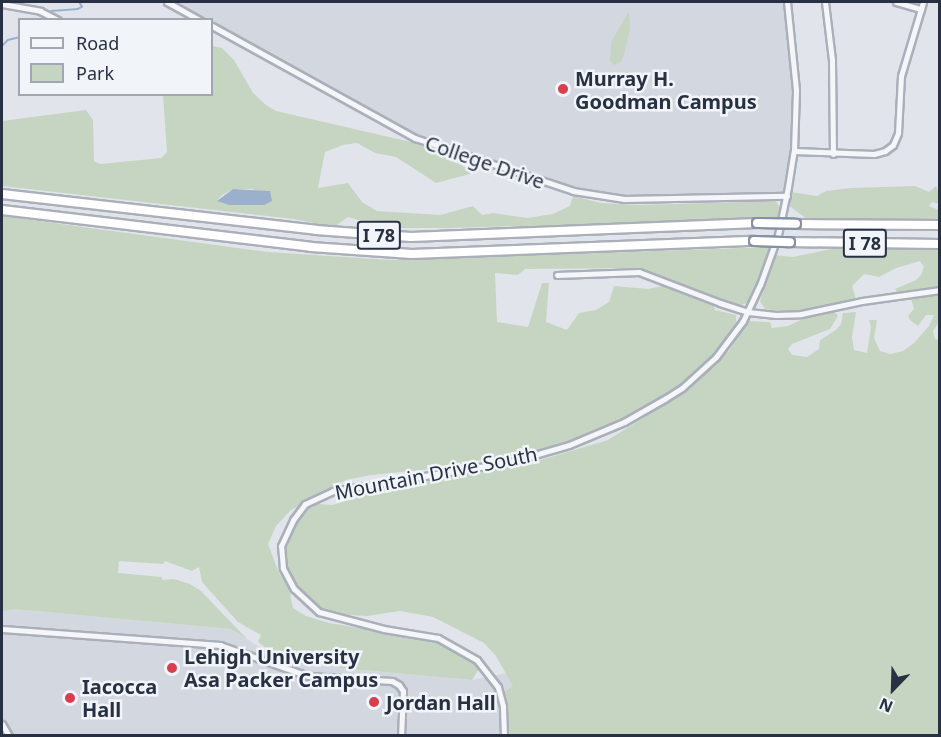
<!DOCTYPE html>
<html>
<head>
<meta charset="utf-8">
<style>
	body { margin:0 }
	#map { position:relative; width:941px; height:737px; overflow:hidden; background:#e1e5eb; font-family:"Noto Sans",sans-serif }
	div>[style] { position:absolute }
	.built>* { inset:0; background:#d3d7e0 }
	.green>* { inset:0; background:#c6d5c2 }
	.water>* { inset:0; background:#9ab0cd }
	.stream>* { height:1.5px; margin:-0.75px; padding:0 0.75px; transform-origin:0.75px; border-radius:0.75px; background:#9ab0cd }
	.roads { filter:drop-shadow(2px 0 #aaafb9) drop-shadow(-2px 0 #aaafb9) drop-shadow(0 2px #aaafb9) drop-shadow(0 -2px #aaafb9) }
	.minor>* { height:5px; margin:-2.5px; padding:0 2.5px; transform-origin:2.5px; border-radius:2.5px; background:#f4f6f9 }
	.highway>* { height:8px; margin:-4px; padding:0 4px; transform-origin:4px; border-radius:4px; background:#fff }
	.bridges { filter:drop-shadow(2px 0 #8791a3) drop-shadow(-2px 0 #8791a3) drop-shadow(0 2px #8791a3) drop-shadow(0 -2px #8791a3) }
	.highway-bridge>* { height:8px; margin:-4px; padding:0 4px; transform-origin:4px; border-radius:4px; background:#fff }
	.dots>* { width:16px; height:16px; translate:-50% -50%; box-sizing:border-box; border:3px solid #f1f4f8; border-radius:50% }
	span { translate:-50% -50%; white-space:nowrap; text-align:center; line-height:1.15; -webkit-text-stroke:5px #f1f4f8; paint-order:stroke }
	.shield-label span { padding:2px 4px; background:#f1f4f8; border:2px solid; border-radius:4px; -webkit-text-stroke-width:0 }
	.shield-label { font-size:18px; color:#283144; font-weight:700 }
	.poi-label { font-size:20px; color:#283144; font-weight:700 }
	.left { translate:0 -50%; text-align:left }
	.street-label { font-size:20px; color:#283144 }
	.frame { position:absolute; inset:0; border:3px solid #283144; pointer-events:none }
	.legend { position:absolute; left:18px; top:18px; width:195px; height:78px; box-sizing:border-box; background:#f1f4f8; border:2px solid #a1a6b0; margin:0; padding:8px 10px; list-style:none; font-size:18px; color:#283144 }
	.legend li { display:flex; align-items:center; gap:12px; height:30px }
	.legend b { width:30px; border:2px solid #a1a6b0 }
	.north { position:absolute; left:863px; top:659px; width:60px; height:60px; -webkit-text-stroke:4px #f1f4f8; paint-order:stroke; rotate:203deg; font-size:16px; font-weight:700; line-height:24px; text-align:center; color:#283144 }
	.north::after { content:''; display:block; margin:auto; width:21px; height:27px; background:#283144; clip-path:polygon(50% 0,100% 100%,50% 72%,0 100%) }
</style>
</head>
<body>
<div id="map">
	<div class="built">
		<div style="clip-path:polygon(176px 2px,784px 2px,790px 39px,793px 100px,792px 138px,785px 190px,782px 193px,625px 195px,571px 188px,433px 142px,406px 131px)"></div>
		<div style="clip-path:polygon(13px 609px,231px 629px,285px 663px,472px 680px,507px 673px,517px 693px,687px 735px,2px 736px,2px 612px)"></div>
	</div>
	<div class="green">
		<div style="clip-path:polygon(629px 11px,630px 29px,624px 54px,621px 62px,613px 65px,610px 61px,611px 42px)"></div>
		<div style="clip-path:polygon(evenodd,212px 46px,222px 48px,234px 60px,253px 93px,266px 105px,276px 111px,424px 145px,470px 170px,470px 174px,436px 183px,396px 157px,375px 153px,357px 143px,343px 145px,325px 152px,318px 188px,348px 183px,362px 202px,377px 211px,440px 215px,473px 206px,482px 215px,493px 213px,527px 218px,553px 214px,570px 206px,573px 196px,601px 203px,640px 205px,776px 201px,780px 208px,777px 219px,451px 228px,387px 228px,385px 221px,358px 220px,348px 217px,334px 227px,294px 219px,2px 186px,2px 121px,86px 110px,93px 120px,94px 161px,100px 164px,161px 158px,167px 152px,163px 95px,212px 94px,212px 46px,233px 189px,253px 189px,264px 205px,229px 205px,217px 201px,222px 195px,233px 189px)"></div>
		<div style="clip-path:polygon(915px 186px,929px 192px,936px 186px,939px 192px,939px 204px,932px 202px,929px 206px,939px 210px,939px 219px,807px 219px,788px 205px,792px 192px,817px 196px,826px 191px,851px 188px)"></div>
		<div style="clip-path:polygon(2px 216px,268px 252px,390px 260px,771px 247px,753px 293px,747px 303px,738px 306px,674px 285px,641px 268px,525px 269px,518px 275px,495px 273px,497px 322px,528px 327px,542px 283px,549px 283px,546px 322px,567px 330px,579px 313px,596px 310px,609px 302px,614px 286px,648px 289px,663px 286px,714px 306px,715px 310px,736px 315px,736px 325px,724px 343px,684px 383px,656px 401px,598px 431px,532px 453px,466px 462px,450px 467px,371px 475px,346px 480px,291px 510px,276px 526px,268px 544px,279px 573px,289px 588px,293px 608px,306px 616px,329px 623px,439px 641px,471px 659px,479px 669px,472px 680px,285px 663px,258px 642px,261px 635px,238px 622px,202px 582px,199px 567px,192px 571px,165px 561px,163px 564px,119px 561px,118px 573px,162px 577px,162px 580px,174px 579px,190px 584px,201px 591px,247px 639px,231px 629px,13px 609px,2px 612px)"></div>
		<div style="clip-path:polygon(841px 247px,939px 249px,939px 286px,897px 292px,895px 289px,916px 280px,921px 275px,924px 267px,920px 261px,896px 268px,879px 277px,864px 274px,852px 286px,856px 299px,792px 313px,765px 309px,760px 301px,775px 255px,793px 257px)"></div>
		<div style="clip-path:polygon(939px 293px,939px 322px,933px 331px,935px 339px,940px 340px,939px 735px,508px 735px,503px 693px,513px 686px,496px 656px,484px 643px,433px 617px,400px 611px,367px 616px,336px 614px,317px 606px,298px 586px,288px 568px,285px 553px,295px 525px,303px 512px,317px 504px,333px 505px,358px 497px,365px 490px,437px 480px,537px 461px,608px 440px,683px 393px,729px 351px,748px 321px,770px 322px,772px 328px,788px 326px,812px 315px,834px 311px,838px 316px,830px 329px,792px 344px,788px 349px,792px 355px,807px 357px,819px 349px,820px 340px,836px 330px,841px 324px,843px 313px,856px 312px,852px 337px,854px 350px,867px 353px,871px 327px,869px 320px,877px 320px,874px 338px,880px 351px,890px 354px,903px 351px,914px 343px,929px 326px,934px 315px,926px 315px,918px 326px,911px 321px,908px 316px,914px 309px,910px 296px)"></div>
	</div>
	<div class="water">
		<div style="clip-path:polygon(233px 189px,270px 191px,272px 201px,264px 205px,229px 205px,217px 201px)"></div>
	</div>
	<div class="stream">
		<div style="left:51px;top:11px;width:27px;rotate:-4deg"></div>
		<div style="left:78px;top:9px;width:4px;rotate:-27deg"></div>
		<div style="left:82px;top:7px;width:6px;rotate:-121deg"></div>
		<div style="left:2px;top:46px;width:8px;rotate:-45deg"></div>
		<div style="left:8px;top:40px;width:12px;rotate:-14deg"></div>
	</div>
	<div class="roads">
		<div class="minor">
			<div style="left:167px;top:2px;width:38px;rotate:29deg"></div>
			<div style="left:825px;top:2px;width:58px;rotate:83.1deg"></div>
			<div style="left:832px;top:60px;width:94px;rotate:89.4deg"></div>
			<div style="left:896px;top:2px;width:26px;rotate:16deg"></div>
			<div style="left:2px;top:4px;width:39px;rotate:10deg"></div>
			<div style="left:40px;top:11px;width:20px;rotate:27deg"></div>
			<div style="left:212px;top:26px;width:232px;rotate:28.9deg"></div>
			<div style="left:415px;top:138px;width:167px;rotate:18.5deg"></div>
			<div style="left:573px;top:191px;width:52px;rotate:8.9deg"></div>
			<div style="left:624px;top:199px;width:163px;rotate:-1.1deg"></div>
			<div style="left:794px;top:151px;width:80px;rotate:2.1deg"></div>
			<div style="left:874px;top:154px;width:11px;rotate:-15deg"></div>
			<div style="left:885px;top:151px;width:10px;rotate:-37deg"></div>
			<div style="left:893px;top:145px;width:13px;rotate:-67deg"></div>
			<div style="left:898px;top:133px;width:57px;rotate:-87deg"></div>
			<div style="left:901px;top:76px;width:77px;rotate:-73.4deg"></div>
			<div style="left:557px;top:275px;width:82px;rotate:-2.1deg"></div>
			<div style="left:639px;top:272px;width:87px;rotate:20.9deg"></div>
			<div style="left:720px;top:303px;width:29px;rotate:18deg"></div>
			<div style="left:748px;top:312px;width:28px;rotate:6deg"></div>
			<div style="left:776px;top:315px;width:25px;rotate:-2deg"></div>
			<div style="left:801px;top:314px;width:62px;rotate:-12deg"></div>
			<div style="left:862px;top:301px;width:79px;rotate:-8deg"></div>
			<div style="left:2px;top:629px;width:219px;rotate:4.2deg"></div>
			<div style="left:220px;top:645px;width:93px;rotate:19.4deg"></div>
			<div style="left:308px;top:676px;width:84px;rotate:3.4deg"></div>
			<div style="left:392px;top:681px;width:8px;rotate:30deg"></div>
			<div style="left:399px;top:685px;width:7px;rotate:56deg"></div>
			<div style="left:403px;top:691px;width:45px;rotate:92.5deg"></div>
			<div style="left:2px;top:724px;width:14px;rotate:60deg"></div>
			<div style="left:504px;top:736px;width:30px;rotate:-92deg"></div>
			<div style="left:503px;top:706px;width:20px;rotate:-105deg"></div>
			<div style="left:498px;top:687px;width:34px;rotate:-128deg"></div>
			<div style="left:477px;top:660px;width:45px;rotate:-150.6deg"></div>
			<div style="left:438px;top:638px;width:55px;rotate:-170.5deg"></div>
			<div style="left:384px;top:629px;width:67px;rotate:-165.3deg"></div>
			<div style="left:319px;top:612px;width:34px;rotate:-137deg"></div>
			<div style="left:294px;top:589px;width:24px;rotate:-118deg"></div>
			<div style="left:283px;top:568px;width:22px;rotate:-95deg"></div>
			<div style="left:281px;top:546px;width:29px;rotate:-65deg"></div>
			<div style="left:293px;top:520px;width:20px;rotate:-53deg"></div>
			<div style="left:305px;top:504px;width:31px;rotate:-25deg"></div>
			<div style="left:333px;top:491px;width:179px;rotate:-9.3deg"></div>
			<div style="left:510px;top:462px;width:61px;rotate:-16.1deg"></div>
			<div style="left:569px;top:445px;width:60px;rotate:-22.7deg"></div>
			<div style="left:624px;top:422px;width:48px;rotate:-29.7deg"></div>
			<div style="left:666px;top:398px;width:19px;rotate:-32deg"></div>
			<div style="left:682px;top:388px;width:46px;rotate:-42.4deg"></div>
			<div style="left:716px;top:357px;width:45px;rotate:-53.1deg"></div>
			<div style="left:743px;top:321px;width:40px;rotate:-65deg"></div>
			<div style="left:760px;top:285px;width:53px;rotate:-70.2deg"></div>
			<div style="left:778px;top:235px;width:49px;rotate:-78.2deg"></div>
			<div style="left:788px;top:187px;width:36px;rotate:-81deg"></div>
			<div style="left:794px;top:151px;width:61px;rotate:-88.1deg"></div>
			<div style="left:796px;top:90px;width:88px;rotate:-95.8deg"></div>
		</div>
		<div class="highway">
			<div style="left:2px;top:194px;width:316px;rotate:6.5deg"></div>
			<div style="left:316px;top:230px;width:95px;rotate:4.2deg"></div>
			<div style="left:411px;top:237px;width:346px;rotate:-2.3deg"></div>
			<div style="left:2px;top:210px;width:311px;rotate:6.8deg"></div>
			<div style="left:311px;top:247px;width:101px;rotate:4deg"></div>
			<div style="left:412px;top:254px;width:342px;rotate:-2.2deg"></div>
			<div style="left:796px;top:224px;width:144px;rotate:0.4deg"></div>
			<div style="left:790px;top:242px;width:150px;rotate:0.8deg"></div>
		</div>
	</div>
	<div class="bridges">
		<div class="highway-bridge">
			<div style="left:757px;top:223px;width:39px;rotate:1deg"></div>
			<div style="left:754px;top:241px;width:36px;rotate:2deg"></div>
		</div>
	</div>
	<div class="dots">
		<div style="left:563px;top:89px;background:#d83e4e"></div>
		<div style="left:172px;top:668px;background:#d83e4e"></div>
		<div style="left:70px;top:698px;background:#d83e4e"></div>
		<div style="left:374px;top:702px;background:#d83e4e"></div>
	</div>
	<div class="shield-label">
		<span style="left:379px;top:235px">I 78</span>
		<span style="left:865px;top:243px">I 78</span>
	</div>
	<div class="poi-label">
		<span class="left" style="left:575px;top:90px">Murray H.<br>Goodman Campus</span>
		<span class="left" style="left:184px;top:668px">Lehigh University<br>Asa Packer Campus</span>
		<span class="left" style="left:82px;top:698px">Iacocca<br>Hall</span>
		<span class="left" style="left:386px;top:702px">Jordan Hall</span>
	</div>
	<div class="street-label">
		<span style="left:485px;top:162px;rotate:19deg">College Drive</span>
		<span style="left:436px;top:473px;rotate:-11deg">Mountain Drive South</span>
	</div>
	<div class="frame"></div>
	<ul class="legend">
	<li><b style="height:8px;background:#f4f6f9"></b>Road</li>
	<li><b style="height:16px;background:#c6d5c2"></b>Park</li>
	</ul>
	<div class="north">N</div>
</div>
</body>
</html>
